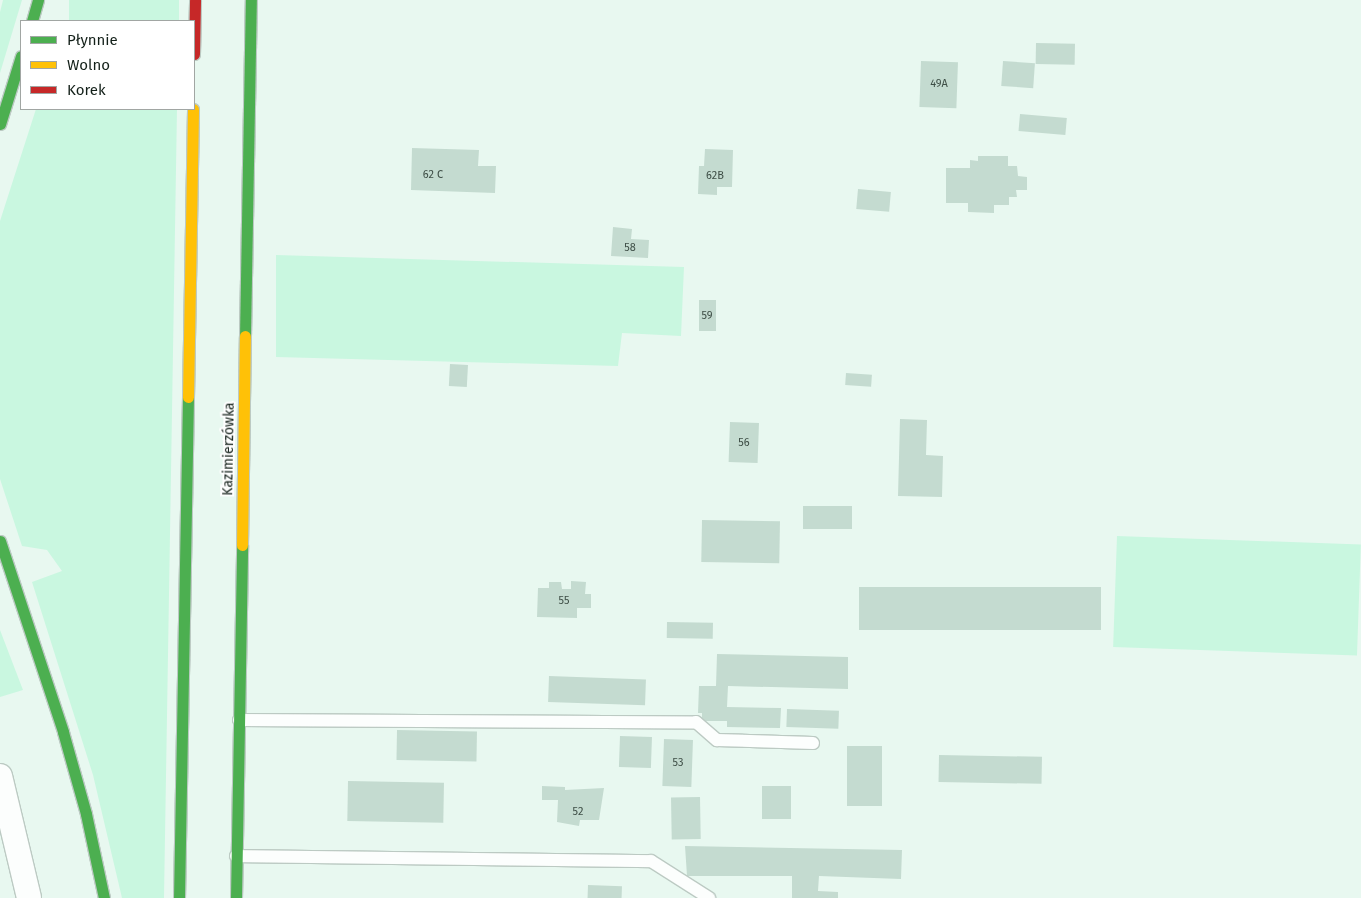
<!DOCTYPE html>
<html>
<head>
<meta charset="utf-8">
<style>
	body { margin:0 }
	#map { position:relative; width:1361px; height:898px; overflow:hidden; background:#e8f8f0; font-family:"Fira Sans",sans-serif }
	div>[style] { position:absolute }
	.green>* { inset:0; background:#c9f7e0; transform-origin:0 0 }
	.building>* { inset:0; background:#c4dbd0; transform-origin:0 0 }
	.roads { filter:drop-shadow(1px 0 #bccac3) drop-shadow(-1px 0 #bccac3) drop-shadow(0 1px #bccac3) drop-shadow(0 -1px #bccac3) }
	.lane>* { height:12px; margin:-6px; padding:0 6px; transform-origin:6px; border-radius:6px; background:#fcfefd }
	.street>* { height:24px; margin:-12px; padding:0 12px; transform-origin:12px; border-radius:12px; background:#fcfefd }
	.fast>* { height:11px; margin:-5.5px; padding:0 5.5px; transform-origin:5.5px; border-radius:5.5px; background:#4caf50 }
	.slow>* { height:11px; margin:-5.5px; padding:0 5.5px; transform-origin:5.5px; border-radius:5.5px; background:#ffc107 }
	.jam>* { height:11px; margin:-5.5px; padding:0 5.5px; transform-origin:5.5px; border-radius:5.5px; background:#c62828 }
	span { translate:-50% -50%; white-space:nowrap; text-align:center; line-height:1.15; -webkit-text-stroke:4px #fff; paint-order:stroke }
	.number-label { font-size:11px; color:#3f4f47 }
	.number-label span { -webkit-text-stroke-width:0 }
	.street-label { font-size:14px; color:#132019 }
	.legend { position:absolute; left:20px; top:20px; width:175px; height:90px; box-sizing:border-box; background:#fff; border:1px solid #a1a6a3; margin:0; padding:6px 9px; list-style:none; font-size:15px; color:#132019 }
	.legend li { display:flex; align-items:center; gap:10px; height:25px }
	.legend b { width:25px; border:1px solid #a1a6a3 }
</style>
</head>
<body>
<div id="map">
	<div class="green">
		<div style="clip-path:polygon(3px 0,22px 0,0 73px,0 12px)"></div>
		<div style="left:69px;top:0;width:110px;height:22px"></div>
		<div style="clip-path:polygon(36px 109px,177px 109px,164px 898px,122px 898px,93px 775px,32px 582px,62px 571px,47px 550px,22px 546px,0 479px,0 221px)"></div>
		<div style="clip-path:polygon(276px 255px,684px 267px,681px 336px,622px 333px,618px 366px,276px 357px)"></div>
		<div style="left:1117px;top:536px;width:244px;height:111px;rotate:2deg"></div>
		<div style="clip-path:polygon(0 630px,23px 690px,0 697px)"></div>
	</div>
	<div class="building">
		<div style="left:1036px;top:43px;width:39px;height:21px;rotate:1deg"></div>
		<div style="left:921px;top:61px;width:37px;height:46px;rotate:2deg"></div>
		<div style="left:1003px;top:61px;width:32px;height:25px;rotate:4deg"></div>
		<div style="left:1020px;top:114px;width:47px;height:17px;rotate:5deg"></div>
		<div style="clip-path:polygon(412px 148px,479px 150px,478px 166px,496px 166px,495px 193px,411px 190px)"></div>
		<div style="clip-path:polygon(705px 149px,733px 150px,732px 187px,717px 187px,717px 195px,698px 194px,699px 166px,704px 166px)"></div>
		<div style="clip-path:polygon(978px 156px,1008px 156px,1008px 166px,1017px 166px,1018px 176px,1027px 177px,1027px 190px,1016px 190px,1017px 197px,1009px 197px,1009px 205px,994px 205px,994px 213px,968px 212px,968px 203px,946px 203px,946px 168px,970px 168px,970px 160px,978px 161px)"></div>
		<div style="left:858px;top:189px;width:33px;height:20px;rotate:5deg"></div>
		<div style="clip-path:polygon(613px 227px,632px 229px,631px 239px,649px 240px,648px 258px,611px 256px)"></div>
		<div style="left:699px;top:300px;width:17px;height:31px"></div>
		<div style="left:450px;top:364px;width:18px;height:22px;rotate:3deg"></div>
		<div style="left:846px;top:373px;width:26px;height:12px;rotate:4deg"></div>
		<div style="clip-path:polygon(900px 419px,927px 420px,926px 455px,943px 456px,942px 497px,898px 496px)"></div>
		<div style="left:730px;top:422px;width:29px;height:40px;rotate:2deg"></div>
		<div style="left:803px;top:506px;width:49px;height:23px"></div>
		<div style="left:702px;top:520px;width:78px;height:42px;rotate:1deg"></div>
		<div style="clip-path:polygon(571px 581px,586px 582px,585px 594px,591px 594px,591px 608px,577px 608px,577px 618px,537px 617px,538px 588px,549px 588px,549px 582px,561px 582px,562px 589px,571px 589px)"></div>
		<div style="left:859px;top:587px;width:242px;height:43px"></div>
		<div style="left:667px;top:622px;width:46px;height:16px;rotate:1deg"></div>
		<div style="clip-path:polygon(717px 654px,848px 657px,848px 689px,728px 686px,727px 707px,781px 708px,780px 728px,727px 727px,727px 721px,702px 721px,702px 713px,698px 713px,699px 686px,716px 686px)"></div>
		<div style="left:549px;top:676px;width:97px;height:26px;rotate:2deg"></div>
		<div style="left:787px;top:709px;width:52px;height:18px;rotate:2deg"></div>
		<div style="left:397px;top:730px;width:80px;height:30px;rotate:1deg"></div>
		<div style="left:620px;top:736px;width:32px;height:31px;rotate:2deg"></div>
		<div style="left:664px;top:739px;width:29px;height:47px;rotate:2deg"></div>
		<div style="left:882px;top:746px;width:60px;height:35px;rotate:90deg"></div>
		<div style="left:939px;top:755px;width:103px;height:27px;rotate:1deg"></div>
		<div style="left:348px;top:781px;width:96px;height:40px;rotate:1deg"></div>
		<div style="clip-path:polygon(542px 786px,565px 787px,565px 790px,604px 788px,599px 820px,580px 820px,579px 826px,557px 822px,558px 800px,542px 800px)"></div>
		<div style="left:762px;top:786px;width:29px;height:33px"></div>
		<div style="left:700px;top:797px;width:42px;height:29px;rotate:89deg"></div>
		<div style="clip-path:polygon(685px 846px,902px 850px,901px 879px,819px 876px,818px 891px,838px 892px,838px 898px,792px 898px,792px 876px,687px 876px)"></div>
		<div style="left:588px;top:885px;width:34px;height:13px;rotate:2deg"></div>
	</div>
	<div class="roads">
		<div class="lane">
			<div style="left:239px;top:720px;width:457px;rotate:0.3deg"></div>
			<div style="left:696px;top:722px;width:28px;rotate:41deg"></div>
			<div style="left:717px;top:740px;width:96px;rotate:1.8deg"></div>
			<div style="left:236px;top:856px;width:415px;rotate:0.7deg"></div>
			<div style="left:651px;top:861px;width:69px;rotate:32.5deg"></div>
		</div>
		<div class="street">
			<div style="left:0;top:776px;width:125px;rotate:76.6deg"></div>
		</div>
		<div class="fast">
			<div style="left:32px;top:21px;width:22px;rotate:-74deg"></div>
			<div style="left:0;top:124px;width:71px;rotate:-72.8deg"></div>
			<div style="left:245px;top:336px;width:336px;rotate:-89deg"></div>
			<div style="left:0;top:541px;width:201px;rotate:71.7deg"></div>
			<div style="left:63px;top:732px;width:85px;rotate:74.3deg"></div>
			<div style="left:86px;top:814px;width:86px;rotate:77.9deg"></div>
			<div style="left:179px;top:898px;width:501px;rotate:-88.97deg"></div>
			<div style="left:236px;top:898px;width:353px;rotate:-89deg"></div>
		</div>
		<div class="slow">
			<div style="left:188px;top:397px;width:288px;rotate:-89deg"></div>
			<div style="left:242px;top:545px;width:209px;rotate:-89.2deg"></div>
		</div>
		<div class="jam">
			<div style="left:194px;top:54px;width:54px;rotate:-88.9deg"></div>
		</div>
	</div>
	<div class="number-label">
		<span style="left:939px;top:84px">49A</span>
		<span style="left:433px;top:175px">62 C</span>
		<span style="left:715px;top:176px">62B</span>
		<span style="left:630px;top:248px">58</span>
		<span style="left:707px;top:316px">59</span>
		<span style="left:744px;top:443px">56</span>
		<span style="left:564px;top:601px">55</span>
		<span style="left:678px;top:763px">53</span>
		<span style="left:578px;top:812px">52</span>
	</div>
	<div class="street-label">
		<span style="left:229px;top:449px;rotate:-89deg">Kazimierzówka</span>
	</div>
	<ul class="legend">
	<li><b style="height:6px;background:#4caf50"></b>Płynnie</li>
	<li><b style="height:6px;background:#ffc107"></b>Wolno</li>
	<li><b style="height:6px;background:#c62828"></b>Korek</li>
	</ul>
</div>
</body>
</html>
